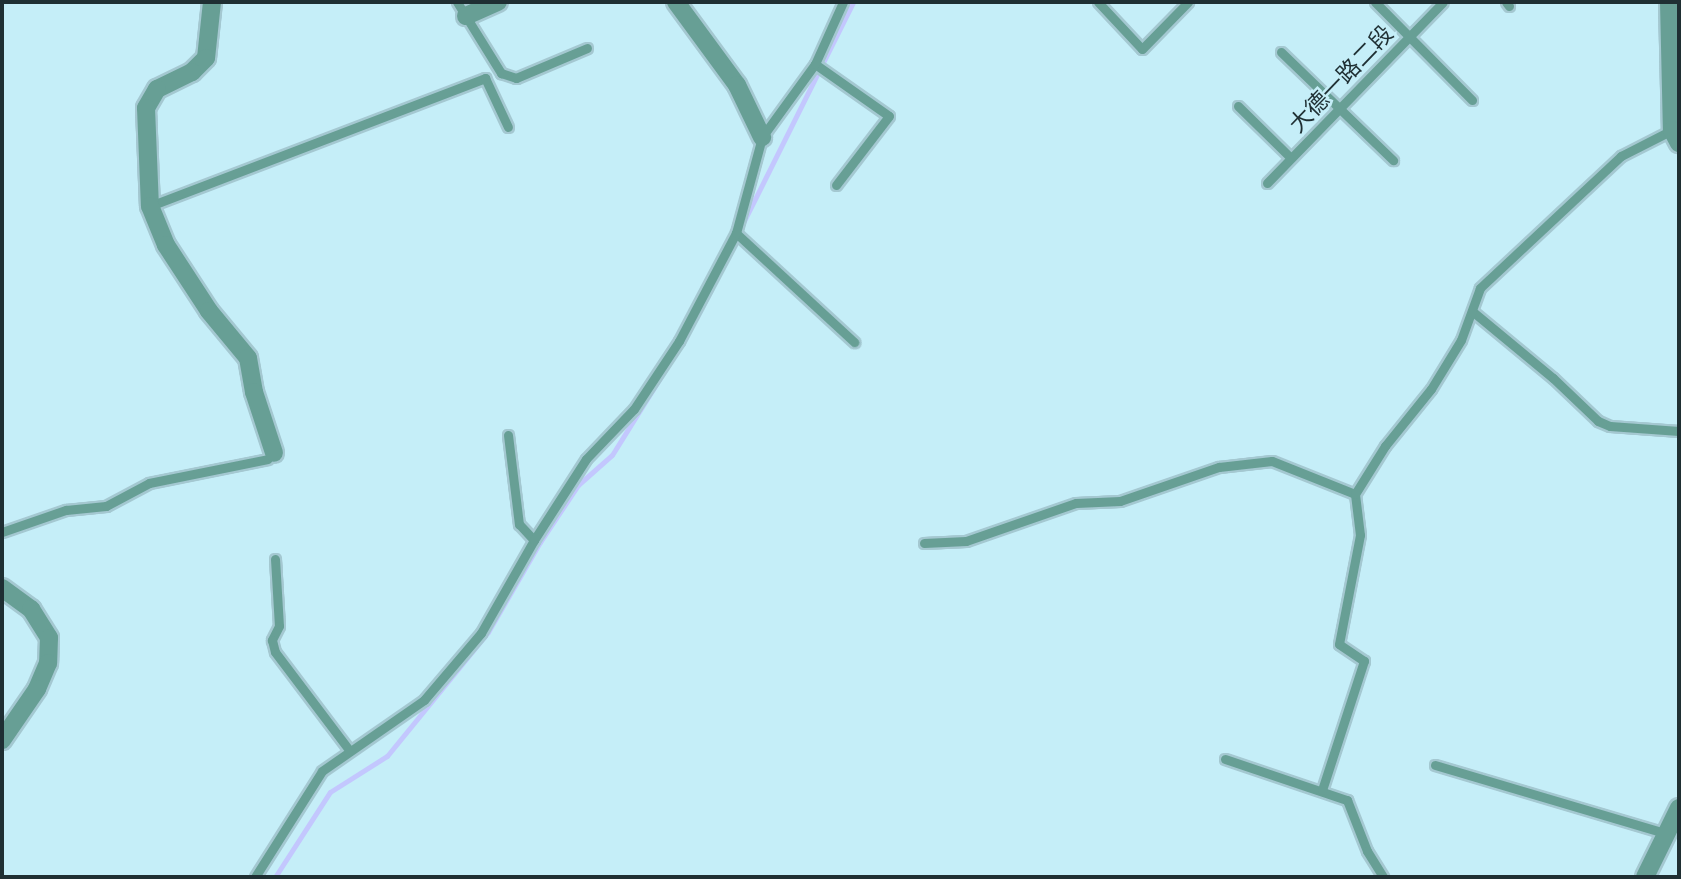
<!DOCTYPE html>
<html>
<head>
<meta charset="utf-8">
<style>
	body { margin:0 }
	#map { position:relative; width:1681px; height:879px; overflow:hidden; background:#c5eef8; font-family:"Asap Condensed","Noto Sans TC",sans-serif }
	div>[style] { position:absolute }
	.stream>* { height:5px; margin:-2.5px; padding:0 2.5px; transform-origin:2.5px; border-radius:2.5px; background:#c3c7fe }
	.roads { filter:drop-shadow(2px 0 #a4c8d1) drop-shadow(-2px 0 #a4c8d1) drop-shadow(0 2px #a4c8d1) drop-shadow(0 -2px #a4c8d1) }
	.service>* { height:9px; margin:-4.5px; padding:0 4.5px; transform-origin:4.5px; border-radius:4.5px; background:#679f95 }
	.minor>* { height:18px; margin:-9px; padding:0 9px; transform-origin:9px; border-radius:9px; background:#679f95 }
	.tertiary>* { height:18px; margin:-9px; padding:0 9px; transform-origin:9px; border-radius:9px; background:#679f95 }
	span { translate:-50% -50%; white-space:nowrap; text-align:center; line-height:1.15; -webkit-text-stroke:5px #c5eef8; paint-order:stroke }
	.street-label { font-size:23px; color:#1f2f33 }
	.frame { position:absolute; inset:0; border:4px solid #1f2f33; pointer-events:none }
</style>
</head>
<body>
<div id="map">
	<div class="stream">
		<div style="left:741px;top:227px;width:251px;rotate:-63.5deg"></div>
		<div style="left:696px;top:318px;width:32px;rotate:-62deg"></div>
		<div style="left:275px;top:877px;width:101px;rotate:-57.1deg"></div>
		<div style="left:330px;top:792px;width:67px;rotate:-32.3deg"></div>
		<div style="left:387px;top:756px;width:160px;rotate:-50.8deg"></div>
		<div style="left:488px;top:632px;width:104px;rotate:-60deg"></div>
		<div style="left:540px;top:542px;width:69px;rotate:-56.3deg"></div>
		<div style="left:578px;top:485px;width:45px;rotate:-41.4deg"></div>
		<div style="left:612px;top:455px;width:115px;rotate:-58.1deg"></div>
	</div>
	<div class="roads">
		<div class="service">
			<div style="left:457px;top:2px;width:84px;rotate:58.2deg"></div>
			<div style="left:501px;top:73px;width:16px;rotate:18deg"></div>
			<div style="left:516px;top:78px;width:77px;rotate:-22.9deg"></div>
			<div style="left:1098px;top:2px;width:64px;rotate:46.9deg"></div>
			<div style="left:1142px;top:49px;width:66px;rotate:-45.6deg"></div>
			<div style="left:1375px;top:2px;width:138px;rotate:45.3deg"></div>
			<div style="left:1506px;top:2px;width:5px;rotate:53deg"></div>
			<div style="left:1281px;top:52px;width:156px;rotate:44deg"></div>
			<div style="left:815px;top:64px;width:90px;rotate:35.1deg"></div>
			<div style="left:889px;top:116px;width:87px;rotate:127.5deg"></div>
			<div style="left:1238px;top:106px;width:74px;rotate:44.5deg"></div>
			<div style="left:1267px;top:183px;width:252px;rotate:-45.8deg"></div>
			<div style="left:150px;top:206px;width:359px;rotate:-20.9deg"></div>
			<div style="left:485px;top:78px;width:54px;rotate:64.9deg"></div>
			<div style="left:736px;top:233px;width:161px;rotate:42.7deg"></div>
			<div style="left:1472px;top:311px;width:105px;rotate:39.6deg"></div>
			<div style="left:1553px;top:378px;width:62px;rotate:43.7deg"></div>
			<div style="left:1598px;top:421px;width:13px;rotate:23deg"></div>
			<div style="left:1610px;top:426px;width:69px;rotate:4.1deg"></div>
			<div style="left:508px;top:435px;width:90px;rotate:83deg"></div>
			<div style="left:519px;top:524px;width:22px;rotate:47deg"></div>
			<div style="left:2px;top:532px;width:68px;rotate:-19deg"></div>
			<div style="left:66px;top:510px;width:40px;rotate:-5.7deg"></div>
			<div style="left:106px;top:506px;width:49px;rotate:-28.1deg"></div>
			<div style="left:149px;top:483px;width:121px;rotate:-11.4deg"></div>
			<div style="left:924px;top:543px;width:42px;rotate:-2.7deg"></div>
			<div style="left:966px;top:541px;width:116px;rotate:-19.1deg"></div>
			<div style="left:1076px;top:503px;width:44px;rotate:-2.6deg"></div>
			<div style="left:1120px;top:501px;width:105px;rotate:-19deg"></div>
			<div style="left:1219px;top:467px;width:53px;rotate:-6.5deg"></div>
			<div style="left:1272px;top:461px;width:89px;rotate:21.7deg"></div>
			<div style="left:275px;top:559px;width:67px;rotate:86.6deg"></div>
			<div style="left:279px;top:626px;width:16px;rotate:117deg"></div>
			<div style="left:272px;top:640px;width:12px;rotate:76deg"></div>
			<div style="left:275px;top:652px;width:124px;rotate:52.9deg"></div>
			<div style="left:1225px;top:759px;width:129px;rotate:18.6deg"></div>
			<div style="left:1347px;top:800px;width:55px;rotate:68.6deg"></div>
			<div style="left:1367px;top:851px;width:31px;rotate:58deg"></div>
			<div style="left:1435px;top:765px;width:239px;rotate:16.5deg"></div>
			<div style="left:1322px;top:790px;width:136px;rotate:-72deg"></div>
			<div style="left:1364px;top:661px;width:30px;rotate:-146deg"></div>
			<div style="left:1339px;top:644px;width:111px;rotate:-79.1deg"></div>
			<div style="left:1360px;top:535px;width:41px;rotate:-97deg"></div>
			<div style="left:1355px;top:494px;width:57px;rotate:-58deg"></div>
			<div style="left:1385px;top:446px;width:73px;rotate:-51.1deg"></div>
			<div style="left:1431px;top:389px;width:57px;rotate:-58.5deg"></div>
			<div style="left:1461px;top:340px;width:55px;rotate:-69.9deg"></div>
			<div style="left:1480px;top:288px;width:193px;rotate:-43.1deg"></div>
			<div style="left:1621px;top:156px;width:57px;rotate:-27deg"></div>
			<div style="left:255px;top:877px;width:125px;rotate:-57.7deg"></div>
			<div style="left:322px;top:771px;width:124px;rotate:-34.8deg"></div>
			<div style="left:424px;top:700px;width:88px;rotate:-49.6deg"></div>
			<div style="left:481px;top:633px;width:107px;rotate:-60.3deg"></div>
			<div style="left:534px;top:540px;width:96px;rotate:-57.3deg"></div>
			<div style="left:586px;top:459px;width:69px;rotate:-46.2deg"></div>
			<div style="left:634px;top:409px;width:82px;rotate:-56.5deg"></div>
			<div style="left:679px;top:341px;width:122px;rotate:-62.2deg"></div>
			<div style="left:736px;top:233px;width:99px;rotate:-74.8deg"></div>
			<div style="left:762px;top:137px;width:90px;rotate:-54deg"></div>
			<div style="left:815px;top:64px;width:68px;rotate:-65.7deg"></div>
		</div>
		<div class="minor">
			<div style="left:212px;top:2px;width:56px;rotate:96.1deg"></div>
			<div style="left:206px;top:58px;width:20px;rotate:135deg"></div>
			<div style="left:192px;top:72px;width:39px;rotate:154deg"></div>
			<div style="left:157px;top:89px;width:22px;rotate:120deg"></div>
			<div style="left:146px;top:108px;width:98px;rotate:87.7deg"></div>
			<div style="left:150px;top:206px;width:42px;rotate:67.7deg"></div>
			<div style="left:166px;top:245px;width:79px;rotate:56.9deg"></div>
			<div style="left:209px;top:311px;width:61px;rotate:50.3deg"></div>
			<div style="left:248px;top:358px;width:35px;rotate:80deg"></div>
			<div style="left:254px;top:392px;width:64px;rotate:71.8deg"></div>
			<div style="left:676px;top:2px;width:103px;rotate:53.7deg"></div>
			<div style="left:737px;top:85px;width:58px;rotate:64.3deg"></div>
			<div style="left:466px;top:16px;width:35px;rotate:-24deg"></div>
			<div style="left:2px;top:588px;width:36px;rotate:36deg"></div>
			<div style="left:31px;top:609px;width:34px;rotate:58deg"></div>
			<div style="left:49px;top:638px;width:25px;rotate:92deg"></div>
			<div style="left:48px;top:663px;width:28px;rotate:113deg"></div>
			<div style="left:37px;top:689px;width:62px;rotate:124.5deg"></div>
		</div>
		<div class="tertiary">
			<div style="left:1669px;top:2px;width:128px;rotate:88.7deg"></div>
			<div style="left:1672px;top:130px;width:15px;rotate:62deg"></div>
			<div style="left:1645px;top:877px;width:77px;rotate:-63.8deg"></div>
		</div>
	</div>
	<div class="street-label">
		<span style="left:1341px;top:79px;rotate:-46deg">大德一路二段</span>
	</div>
	<div class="frame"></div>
</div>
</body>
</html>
